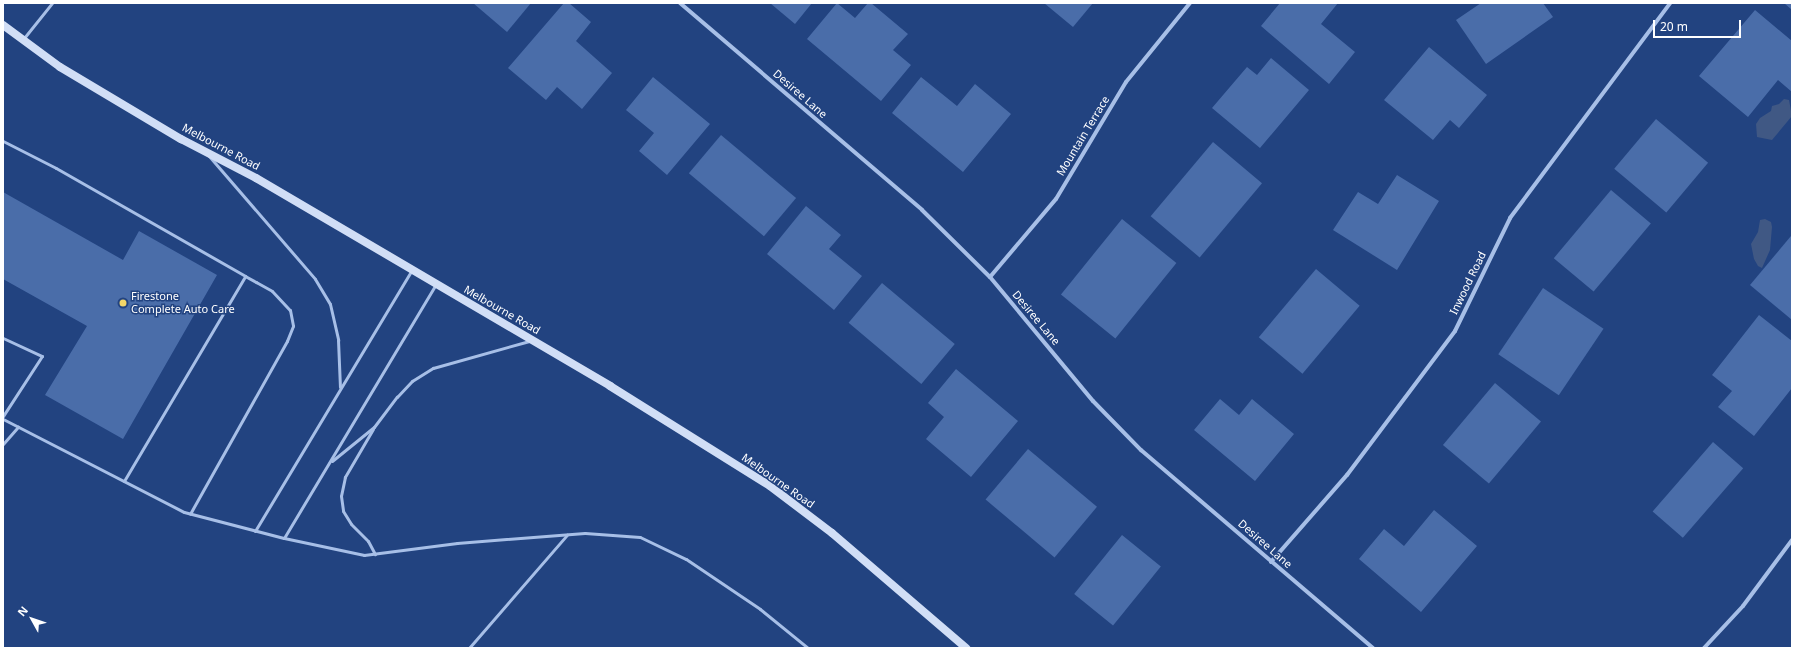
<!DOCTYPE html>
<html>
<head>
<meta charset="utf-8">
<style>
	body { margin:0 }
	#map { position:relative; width:1795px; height:651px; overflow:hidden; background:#224380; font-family:"Noto Sans",sans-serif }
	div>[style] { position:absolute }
	.water>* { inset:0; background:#405884 }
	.building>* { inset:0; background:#4a6da9; transform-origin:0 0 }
	.lane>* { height:3px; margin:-1.5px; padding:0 1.5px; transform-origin:1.5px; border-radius:1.5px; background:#a7bfe7 }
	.street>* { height:4px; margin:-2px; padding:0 2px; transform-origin:2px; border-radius:2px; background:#a7bfe7 }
	.secondary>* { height:8px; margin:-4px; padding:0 4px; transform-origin:4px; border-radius:4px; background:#d1def6 }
	.dots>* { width:11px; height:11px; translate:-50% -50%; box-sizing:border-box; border:2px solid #224380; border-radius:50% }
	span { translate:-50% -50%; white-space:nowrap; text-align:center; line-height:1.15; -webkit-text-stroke:3px #224380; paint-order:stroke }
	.street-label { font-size:11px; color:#fff }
	.poi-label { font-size:11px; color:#fff }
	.left { translate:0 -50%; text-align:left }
	.frame { position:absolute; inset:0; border:4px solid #fff; pointer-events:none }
	.north { position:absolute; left:12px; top:599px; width:40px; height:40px; -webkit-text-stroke:3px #224380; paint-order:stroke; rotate:310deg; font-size:11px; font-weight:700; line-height:16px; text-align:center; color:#fff }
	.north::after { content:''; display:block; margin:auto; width:14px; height:18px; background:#fff; clip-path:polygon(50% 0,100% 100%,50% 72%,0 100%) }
	.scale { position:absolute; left:1653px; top:20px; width:88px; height:18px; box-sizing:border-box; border:2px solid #fff; border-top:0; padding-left:5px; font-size:12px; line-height:14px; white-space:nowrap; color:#fff; -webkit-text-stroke:3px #224380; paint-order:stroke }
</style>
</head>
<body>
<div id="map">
	<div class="water">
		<div style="clip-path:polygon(1784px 99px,1789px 100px,1792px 116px,1772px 140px,1757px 137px,1756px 124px,1760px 118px,1771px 111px,1772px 106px,1779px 104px)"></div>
		<div style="clip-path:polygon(1765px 219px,1771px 222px,1772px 227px,1770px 250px,1762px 268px,1758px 266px,1754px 259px,1751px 244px,1758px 232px,1760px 220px)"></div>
	</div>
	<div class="building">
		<div style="clip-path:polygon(473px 3px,531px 3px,507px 32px)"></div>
		<div style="clip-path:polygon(564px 3px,569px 3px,591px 22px,576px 41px,612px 73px,582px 109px,557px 87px,546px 100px,508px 68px)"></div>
		<div style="clip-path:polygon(770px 3px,812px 3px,795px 24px)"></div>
		<div style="clip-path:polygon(837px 3px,855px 18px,868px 3px,871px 3px,908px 34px,893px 50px,911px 65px,881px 101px,807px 39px)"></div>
		<div style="clip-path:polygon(1044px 3px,1093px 3px,1073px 27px)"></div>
		<div style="clip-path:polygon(1280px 3px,1338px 3px,1321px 24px,1355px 52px,1329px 84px,1261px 26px)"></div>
		<div style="clip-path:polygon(1481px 3px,1543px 3px,1553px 17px,1486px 64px,1456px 20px)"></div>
		<div style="clip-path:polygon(1784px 3px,1792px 3px,1792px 10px)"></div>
		<div style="clip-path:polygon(1755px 10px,1792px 41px,1792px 92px,1778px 80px,1748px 117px,1699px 76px)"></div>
		<div style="clip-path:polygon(1429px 47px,1487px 95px,1459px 128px,1450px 120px,1433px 140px,1384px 100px)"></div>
		<div style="clip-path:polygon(1271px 58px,1309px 90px,1260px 148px,1212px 108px,1247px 67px,1257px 75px)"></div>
		<div style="clip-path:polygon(653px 77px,710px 124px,667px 175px,639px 151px,654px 133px,626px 110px)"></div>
		<div style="clip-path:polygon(921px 77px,957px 106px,975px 84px,1011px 114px,963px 172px,892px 113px)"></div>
		<div style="left:1656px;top:119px;width:68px;height:65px;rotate:40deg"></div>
		<div style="left:721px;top:135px;width:98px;height:50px;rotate:40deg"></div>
		<div style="left:1213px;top:142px;width:64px;height:97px;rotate:40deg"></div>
		<div style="clip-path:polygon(1397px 175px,1439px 201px,1397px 270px,1333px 230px,1358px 192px,1378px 204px)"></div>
		<div style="left:1611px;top:190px;width:52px;height:89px;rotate:40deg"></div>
		<div style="clip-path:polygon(3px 192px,123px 260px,139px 231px,217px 275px,123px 439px,45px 395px,87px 326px,3px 279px)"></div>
		<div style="clip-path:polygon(806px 206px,841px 235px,829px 249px,862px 276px,834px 310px,767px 254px)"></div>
		<div style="left:1122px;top:219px;width:70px;height:97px;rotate:39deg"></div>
		<div style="clip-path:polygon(1791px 236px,1792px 237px,1792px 320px,1750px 285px)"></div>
		<div style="left:1316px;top:269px;width:57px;height:89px;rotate:40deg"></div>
		<div style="left:882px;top:283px;width:95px;height:52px;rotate:40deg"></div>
		<div style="left:1543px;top:288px;width:73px;height:80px;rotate:34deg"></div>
		<div style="clip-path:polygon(1759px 315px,1792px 341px,1792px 388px,1754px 436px,1718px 407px,1732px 391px,1712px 375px)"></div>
		<div style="clip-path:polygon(956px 369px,1018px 421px,971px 477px,926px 439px,944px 417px,928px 403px)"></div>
		<div style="left:1495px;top:383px;width:60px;height:81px;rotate:40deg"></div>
		<div style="clip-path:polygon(1220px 399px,1239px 415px,1252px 399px,1294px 434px,1255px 481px,1194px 430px)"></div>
		<div style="left:1713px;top:442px;width:40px;height:92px;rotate:41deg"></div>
		<div style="left:1028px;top:449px;width:90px;height:66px;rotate:40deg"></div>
		<div style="clip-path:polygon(1434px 510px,1477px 546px,1421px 612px,1359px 559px,1384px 529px,1404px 546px)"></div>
		<div style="left:1122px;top:535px;width:50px;height:76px;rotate:39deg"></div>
	</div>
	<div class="lane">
		<div style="left:24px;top:38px;width:45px;rotate:-51.3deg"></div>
		<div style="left:3px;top:141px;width:59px;rotate:27deg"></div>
		<div style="left:56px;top:168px;width:218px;rotate:29.7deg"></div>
		<div style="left:209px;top:156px;width:162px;rotate:49.2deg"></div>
		<div style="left:315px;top:279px;width:29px;rotate:59deg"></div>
		<div style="left:330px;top:304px;width:37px;rotate:77deg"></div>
		<div style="left:338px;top:340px;width:47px;rotate:87.6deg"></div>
		<div style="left:3px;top:338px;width:43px;rotate:24.8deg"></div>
		<div style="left:42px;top:356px;width:72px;rotate:123deg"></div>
		<div style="left:3px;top:419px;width:203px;rotate:27.2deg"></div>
		<div style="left:184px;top:512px;width:103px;rotate:14.6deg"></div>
		<div style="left:284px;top:538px;width:82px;rotate:12deg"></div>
		<div style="left:364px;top:555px;width:94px;rotate:-7.4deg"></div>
		<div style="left:457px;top:543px;width:128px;rotate:-4.5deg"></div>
		<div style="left:585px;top:533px;width:55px;rotate:4.2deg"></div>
		<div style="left:640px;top:537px;width:51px;rotate:25.6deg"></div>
		<div style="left:686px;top:559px;width:89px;rotate:34deg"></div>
		<div style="left:760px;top:609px;width:62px;rotate:39.1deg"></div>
		<div style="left:373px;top:429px;width:56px;rotate:120.3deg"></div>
		<div style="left:345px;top:477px;width:19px;rotate:102deg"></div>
		<div style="left:341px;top:496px;width:15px;rotate:82deg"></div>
		<div style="left:343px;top:511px;width:15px;rotate:58deg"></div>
		<div style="left:351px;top:524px;width:24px;rotate:45deg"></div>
		<div style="left:368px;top:541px;width:15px;rotate:62deg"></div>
		<div style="left:3px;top:444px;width:23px;rotate:-49deg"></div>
		<div style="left:332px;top:461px;width:54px;rotate:-39deg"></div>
		<div style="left:374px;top:427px;width:38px;rotate:-53deg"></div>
		<div style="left:397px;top:397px;width:22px;rotate:-47deg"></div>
		<div style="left:412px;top:381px;width:25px;rotate:-32deg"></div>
		<div style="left:433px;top:368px;width:100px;rotate:-15.7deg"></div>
		<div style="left:124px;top:481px;width:238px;rotate:-59.4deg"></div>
		<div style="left:245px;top:276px;width:13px;rotate:29deg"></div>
		<div style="left:256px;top:282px;width:18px;rotate:29deg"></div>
		<div style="left:272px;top:291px;width:26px;rotate:47deg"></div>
		<div style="left:290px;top:310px;width:16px;rotate:79deg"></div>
		<div style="left:293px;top:326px;width:16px;rotate:112deg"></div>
		<div style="left:287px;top:341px;width:198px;rotate:119.3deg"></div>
		<div style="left:255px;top:531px;width:305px;rotate:-59deg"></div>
		<div style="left:284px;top:538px;width:296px;rotate:-59.1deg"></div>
		<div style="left:469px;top:648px;width:150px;rotate:-49.1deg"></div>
	</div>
	<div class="street">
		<div style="left:680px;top:3px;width:318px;rotate:40.5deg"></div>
		<div style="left:922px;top:210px;width:95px;rotate:44.6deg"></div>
		<div style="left:990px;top:277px;width:161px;rotate:50.3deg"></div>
		<div style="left:1093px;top:401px;width:69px;rotate:45.6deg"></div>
		<div style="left:1141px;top:450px;width:305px;rotate:40.5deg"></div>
		<div style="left:990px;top:277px;width:102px;rotate:-49.8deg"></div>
		<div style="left:1056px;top:199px;width:136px;rotate:-59.1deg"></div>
		<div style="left:1126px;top:82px;width:102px;rotate:-51deg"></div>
		<div style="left:1271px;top:562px;width:116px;rotate:-48.9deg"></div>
		<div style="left:1347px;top:475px;width:180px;rotate:-53.1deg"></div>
		<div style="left:1455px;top:331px;width:126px;rotate:-64deg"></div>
		<div style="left:1510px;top:218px;width:268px;rotate:-53.3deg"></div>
		<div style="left:1704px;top:648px;width:57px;rotate:-47.1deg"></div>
		<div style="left:1743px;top:606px;width:82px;rotate:-53.4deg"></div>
	</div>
	<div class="secondary">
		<div style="left:3px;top:25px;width:71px;rotate:36.4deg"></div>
		<div style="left:60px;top:67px;width:141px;rotate:30.8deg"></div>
		<div style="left:181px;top:139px;width:85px;rotate:27.5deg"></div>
		<div style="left:256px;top:178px;width:411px;rotate:30.4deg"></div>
		<div style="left:610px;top:386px;width:189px;rotate:32deg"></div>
		<div style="left:770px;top:486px;width:78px;rotate:37.2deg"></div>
		<div style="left:832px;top:533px;width:177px;rotate:40.6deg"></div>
	</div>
	<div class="dots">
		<div style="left:123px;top:303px;background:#f3d669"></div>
	</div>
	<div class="street-label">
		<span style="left:800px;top:94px;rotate:41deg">Desiree Lane</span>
		<span style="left:1083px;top:136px;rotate:-59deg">Mountain Terrace</span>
		<span style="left:221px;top:147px;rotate:28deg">Melbourne Road</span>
		<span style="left:1468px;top:283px;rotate:-64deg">Inwood Road</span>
		<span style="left:502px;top:310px;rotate:30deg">Melbourne Road</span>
		<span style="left:1036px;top:318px;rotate:50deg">Desiree Lane</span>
		<span style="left:778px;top:481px;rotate:35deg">Melbourne Road</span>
		<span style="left:1265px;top:544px;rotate:41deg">Desiree Lane</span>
	</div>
	<div class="poi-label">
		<span class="left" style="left:131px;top:303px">Firestone<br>Complete Auto Care</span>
	</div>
	<div class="frame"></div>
	<div class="north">N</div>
	<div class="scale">20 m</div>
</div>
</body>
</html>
